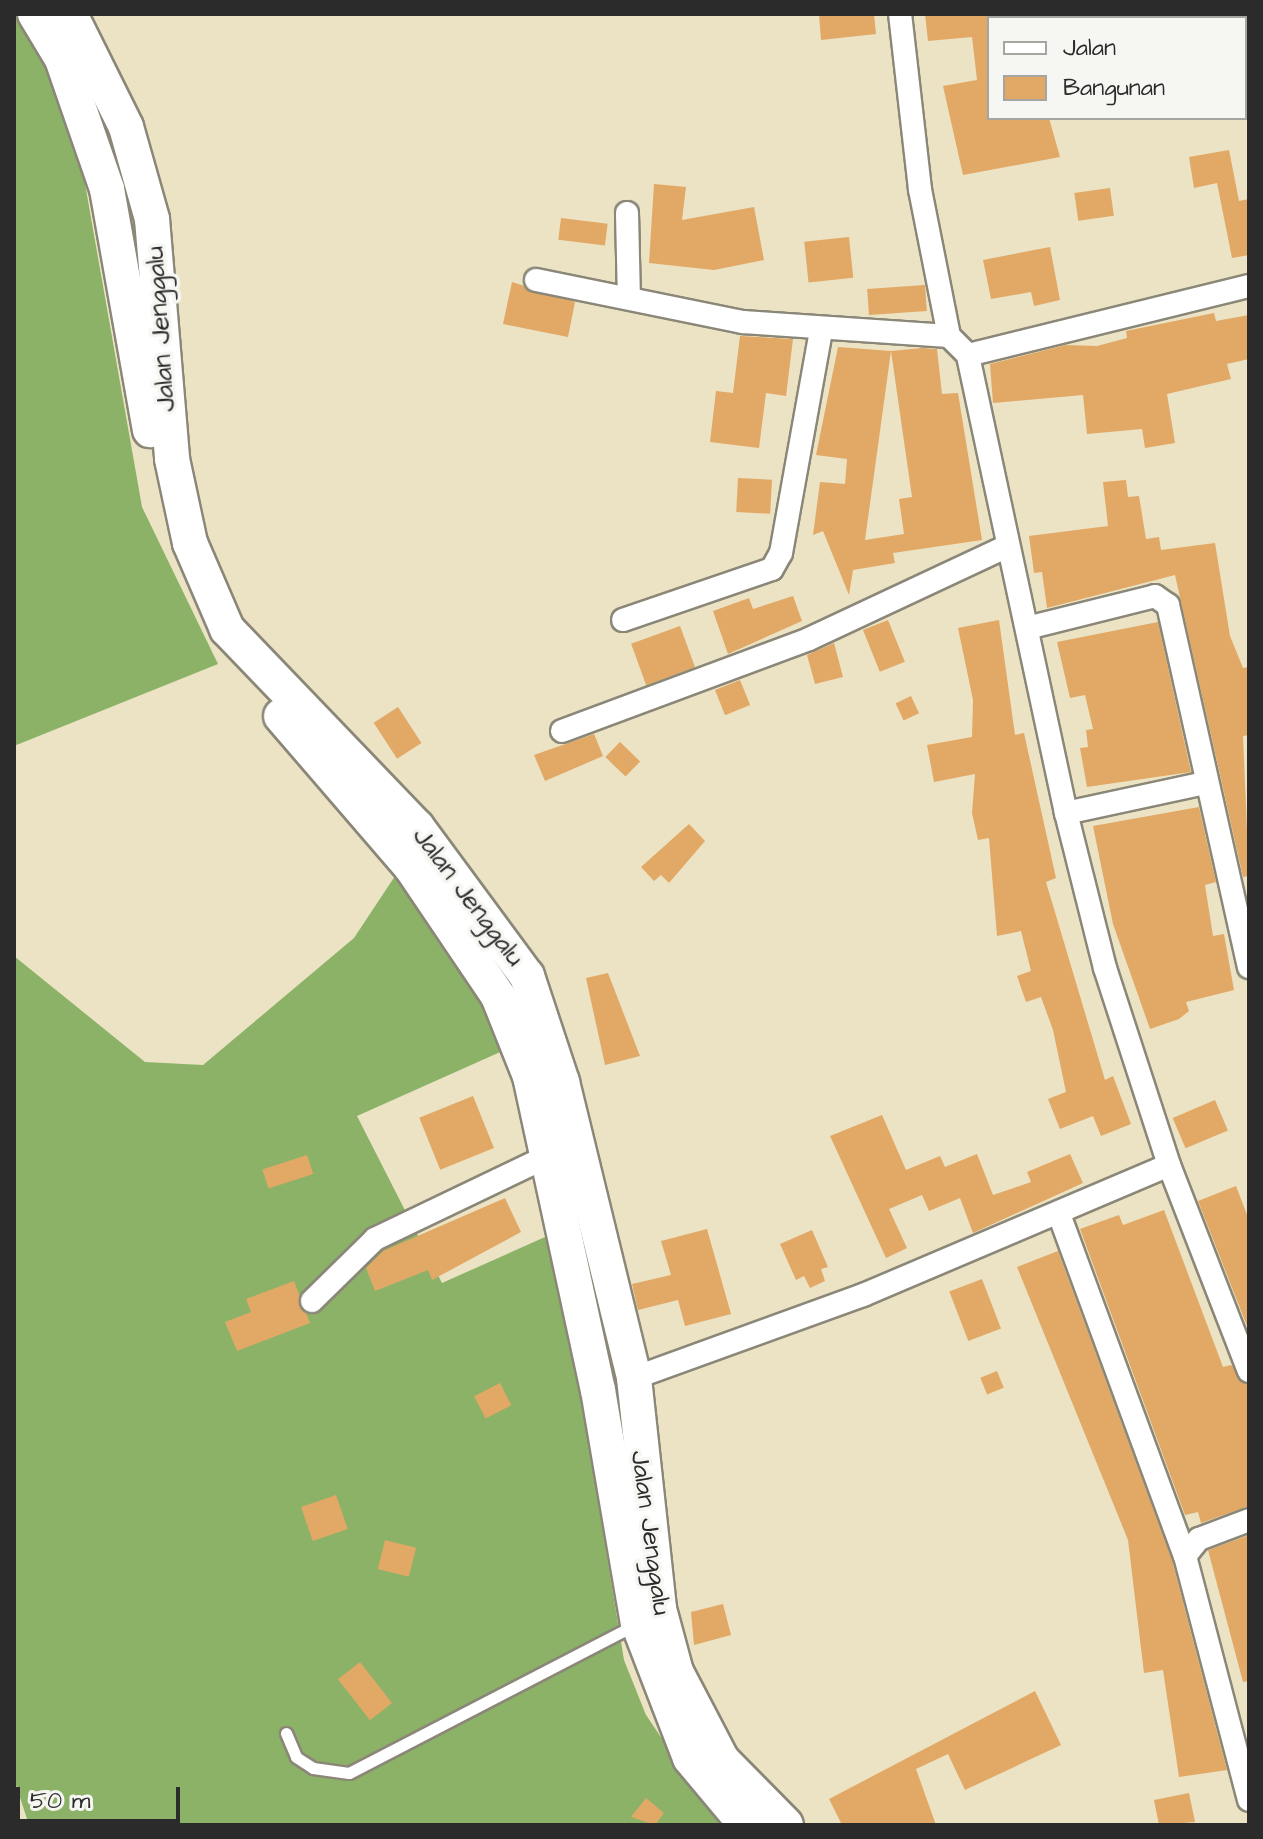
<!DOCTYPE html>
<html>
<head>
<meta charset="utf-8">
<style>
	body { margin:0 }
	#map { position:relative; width:1263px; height:1839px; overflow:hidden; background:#ebe3c4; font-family:"Architects Daughter",sans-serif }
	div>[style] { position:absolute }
	.forest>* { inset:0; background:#8cb268 }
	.building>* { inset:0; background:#e2a865; transform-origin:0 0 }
	.roads { filter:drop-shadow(2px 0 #8b8778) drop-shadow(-2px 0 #8b8778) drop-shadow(0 2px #8b8778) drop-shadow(0 -2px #8b8778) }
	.lane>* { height:11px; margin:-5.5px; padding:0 5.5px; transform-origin:5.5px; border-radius:5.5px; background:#fff }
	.street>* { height:22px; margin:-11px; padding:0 11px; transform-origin:11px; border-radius:11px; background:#fff }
	.primary>* { height:34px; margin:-17px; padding:0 17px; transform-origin:17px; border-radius:17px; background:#fff }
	span { translate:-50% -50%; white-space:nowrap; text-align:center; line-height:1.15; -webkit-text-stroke:7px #f6f6f2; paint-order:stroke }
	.street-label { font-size:26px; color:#2b2b2b }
	.frame { position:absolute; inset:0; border:16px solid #2b2b2b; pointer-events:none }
	.legend { position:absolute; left:987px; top:16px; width:260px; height:104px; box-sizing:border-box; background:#f6f6f2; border:2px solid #a5a5a2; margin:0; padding:10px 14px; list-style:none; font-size:24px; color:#2b2b2b }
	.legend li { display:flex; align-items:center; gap:16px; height:40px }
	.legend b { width:40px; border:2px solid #a5a5a2 }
	.scale { position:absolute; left:16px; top:1787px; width:164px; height:36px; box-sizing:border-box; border:4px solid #2b2b2b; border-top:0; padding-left:10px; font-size:24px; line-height:28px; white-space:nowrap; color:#2b2b2b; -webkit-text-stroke:6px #f6f6f2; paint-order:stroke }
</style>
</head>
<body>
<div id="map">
	<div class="forest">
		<div style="clip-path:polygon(14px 14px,23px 14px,78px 144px,142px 507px,218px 664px,14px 746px)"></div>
		<div style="clip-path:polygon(399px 870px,459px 952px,507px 1049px,357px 1116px,442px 1283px,554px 1233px,624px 1660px,646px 1715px,720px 1825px,29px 1825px,14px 1779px,14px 956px,145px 1062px,203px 1065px,354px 938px)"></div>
	</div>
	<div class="building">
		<div style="clip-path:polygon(819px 14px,874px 14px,876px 34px,821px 40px)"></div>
		<div style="clip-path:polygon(925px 14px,989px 14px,989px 118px,1049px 118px,1060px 157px,963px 175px,943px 86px,977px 80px,972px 37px,928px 41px)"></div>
		<div style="clip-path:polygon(1229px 150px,1239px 201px,1249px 199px,1249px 255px,1232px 258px,1217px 183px,1194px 188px,1189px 157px)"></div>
		<div style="clip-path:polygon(654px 184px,686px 187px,682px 220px,754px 207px,764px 260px,714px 270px,649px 263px)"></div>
		<div style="left:1110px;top:188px;width:28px;height:36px;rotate:82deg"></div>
		<div style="left:561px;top:218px;width:47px;height:22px;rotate:7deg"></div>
		<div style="left:849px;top:237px;width:41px;height:45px;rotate:84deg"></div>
		<div style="clip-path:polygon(1050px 247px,1060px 300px,1034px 306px,1031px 292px,991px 299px,983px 260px)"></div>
		<div style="clip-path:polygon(512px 282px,575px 302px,568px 337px,503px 324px)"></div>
		<div style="left:925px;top:285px;width:26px;height:58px;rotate:86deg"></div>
		<div style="clip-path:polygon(1214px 313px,1216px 321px,1249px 315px,1249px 359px,1227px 364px,1231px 379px,1167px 394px,1175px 443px,1145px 448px,1142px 429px,1087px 434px,1083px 395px,993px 403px,990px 364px,1066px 345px,1097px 346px,1127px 338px,1126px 331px)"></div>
		<div style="clip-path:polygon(740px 336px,793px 339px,786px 396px,766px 393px,759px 448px,710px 442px,716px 391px,733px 393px)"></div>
		<div style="clip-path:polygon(838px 347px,891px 351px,865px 540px,904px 534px,899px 499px,912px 497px,891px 351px,922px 348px,937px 349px,942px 394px,958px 393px,982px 540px,893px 553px,895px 563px,853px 570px,849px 595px,823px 531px,813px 535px,820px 482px,845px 484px,847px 459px,816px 455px)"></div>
		<div style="left:738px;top:478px;width:34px;height:34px;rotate:3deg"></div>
		<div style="clip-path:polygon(1126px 480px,1128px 497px,1139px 496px,1146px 539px,1159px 537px,1161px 550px,1215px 543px,1230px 636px,1243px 668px,1249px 667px,1249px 735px,1243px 736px,1249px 876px,1243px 877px,1175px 575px,1047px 608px,1042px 572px,1034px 573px,1029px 536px,1108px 526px,1103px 482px)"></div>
		<div style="clip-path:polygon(793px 596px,802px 621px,728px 654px,713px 611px,749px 598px,753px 609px)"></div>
		<div style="left:888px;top:620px;width:45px;height:27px;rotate:68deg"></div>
		<div style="clip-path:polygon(999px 620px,1015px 735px,1024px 733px,1056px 878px,1046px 882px,1105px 1080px,1113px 1076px,1131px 1124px,1101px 1136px,1093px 1116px,1060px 1129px,1048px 1099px,1066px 1092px,1053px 1030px,1041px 997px,1026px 1002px,1017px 976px,1031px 971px,1021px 931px,997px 936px,989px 838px,978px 840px,972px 813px,975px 774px,934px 782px,927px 745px,972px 737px,973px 700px,958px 628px)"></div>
		<div style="clip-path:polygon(1158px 622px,1191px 772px,1087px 787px,1080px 748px,1088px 747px,1086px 730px,1093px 729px,1085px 695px,1070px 698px,1057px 642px)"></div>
		<div style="left:680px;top:626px;width:44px;height:52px;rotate:70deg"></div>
		<div style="clip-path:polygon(834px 643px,843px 677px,815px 684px,807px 655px)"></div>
		<div style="left:740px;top:680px;width:27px;height:27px;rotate:68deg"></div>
		<div style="left:911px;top:696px;width:19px;height:17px;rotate:65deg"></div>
		<div style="left:398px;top:707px;width:43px;height:29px;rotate:57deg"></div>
		<div style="clip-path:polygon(594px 734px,603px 756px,545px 781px,534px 755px)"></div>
		<div style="left:620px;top:742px;width:28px;height:21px;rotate:44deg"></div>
		<div style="clip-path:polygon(1199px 807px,1216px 882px,1205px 885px,1213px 936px,1224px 934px,1234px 990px,1186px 1002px,1189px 1011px,1179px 1019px,1150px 1029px,1113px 924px,1093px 826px)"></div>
		<div style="clip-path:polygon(689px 824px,705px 841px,669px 883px,661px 875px,654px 881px,641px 867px)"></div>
		<div style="clip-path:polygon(608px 973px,640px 1056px,605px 1065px,586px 978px)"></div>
		<div style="left:473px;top:1096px;width:56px;height:58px;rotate:68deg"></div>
		<div style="left:1215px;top:1100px;width:33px;height:46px;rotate:67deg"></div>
		<div style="clip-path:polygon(882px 1115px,906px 1170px,940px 1156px,945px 1167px,977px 1154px,993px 1195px,1031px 1182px,1027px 1172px,1070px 1154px,1083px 1183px,973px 1233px,960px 1198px,929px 1211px,922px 1195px,889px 1209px,907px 1248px,886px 1258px,830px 1136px)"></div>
		<div style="left:307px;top:1155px;width:20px;height:47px;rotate:72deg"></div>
		<div style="clip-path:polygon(1236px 1186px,1249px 1220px,1247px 1326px,1198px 1201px)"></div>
		<div style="clip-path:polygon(505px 1198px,521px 1232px,432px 1280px,428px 1270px,375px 1291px,366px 1268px,383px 1251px)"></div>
		<div style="clip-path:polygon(1164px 1210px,1223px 1367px,1231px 1365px,1249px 1385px,1249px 1506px,1201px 1523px,1198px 1512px,1185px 1515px,1080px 1229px,1119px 1215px,1123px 1225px)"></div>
		<div style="clip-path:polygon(707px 1229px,731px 1314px,685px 1326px,678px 1300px,638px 1310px,632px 1284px,671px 1275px,661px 1241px)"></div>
		<div style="clip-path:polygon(812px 1230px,828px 1267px,821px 1269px,825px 1281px,810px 1288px,804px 1276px,796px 1280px,780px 1244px)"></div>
		<div style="clip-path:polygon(1058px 1251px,1172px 1560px,1227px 1770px,1179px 1777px,1163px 1670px,1144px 1673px,1128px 1540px,1017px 1267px)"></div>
		<div style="left:982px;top:1279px;width:53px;height:35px;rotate:69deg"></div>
		<div style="clip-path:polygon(294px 1281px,310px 1323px,237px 1351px,225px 1322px,251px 1312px,246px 1299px)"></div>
		<div style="left:997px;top:1371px;width:18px;height:18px;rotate:68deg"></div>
		<div style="left:500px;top:1383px;width:25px;height:29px;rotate:63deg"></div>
		<div style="left:336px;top:1495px;width:36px;height:37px;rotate:71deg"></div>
		<div style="clip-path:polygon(1249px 1535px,1249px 1681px,1243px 1682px,1208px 1550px)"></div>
		<div style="left:385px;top:1540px;width:32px;height:30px;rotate:14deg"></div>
		<div style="clip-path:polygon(723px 1604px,731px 1635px,694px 1645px,691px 1612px)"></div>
		<div style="left:360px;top:1662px;width:52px;height:28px;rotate:52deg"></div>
		<div style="clip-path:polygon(1035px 1691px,1061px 1745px,965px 1790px,948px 1754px,916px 1769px,936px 1825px,842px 1825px,829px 1799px)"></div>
		<div style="clip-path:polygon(1189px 1793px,1195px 1822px,1159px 1825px,1154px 1800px)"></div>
		<div style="clip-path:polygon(646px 1798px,664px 1813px,655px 1825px,631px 1817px)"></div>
	</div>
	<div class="roads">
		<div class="lane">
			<div style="left:286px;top:1733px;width:26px;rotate:67deg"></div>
			<div style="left:296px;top:1757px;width:20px;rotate:33deg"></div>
			<div style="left:313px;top:1768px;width:36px;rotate:8deg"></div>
			<div style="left:349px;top:1773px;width:321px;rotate:-27.4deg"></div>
		</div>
		<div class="street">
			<div style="left:627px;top:213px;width:85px;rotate:88.7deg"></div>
			<div style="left:536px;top:280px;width:211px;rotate:11.5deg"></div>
			<div style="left:743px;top:322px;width:206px;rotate:3.9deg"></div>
			<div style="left:968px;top:355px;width:289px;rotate:-13.8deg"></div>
			<div style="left:623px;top:620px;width:157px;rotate:-18.9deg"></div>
			<div style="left:772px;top:569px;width:18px;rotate:-61deg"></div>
			<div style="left:781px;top:553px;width:227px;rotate:-79.8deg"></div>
			<div style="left:1027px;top:628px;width:132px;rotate:-14deg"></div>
			<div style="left:1155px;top:596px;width:16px;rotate:35deg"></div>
			<div style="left:1168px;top:605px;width:371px;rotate:77.4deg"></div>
			<div style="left:562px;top:731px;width:264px;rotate:-20.4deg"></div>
			<div style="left:809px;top:639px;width:217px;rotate:-25.1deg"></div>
			<div style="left:1066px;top:813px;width:142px;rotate:-12.2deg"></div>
			<div style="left:1169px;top:1165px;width:221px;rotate:68.8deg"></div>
			<div style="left:1059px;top:1214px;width:364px;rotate:69.8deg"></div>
			<div style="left:1185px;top:1556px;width:252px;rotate:75.3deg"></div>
			<div style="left:312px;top:1301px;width:88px;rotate:-44.5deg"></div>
			<div style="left:375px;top:1239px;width:192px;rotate:-25.6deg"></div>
			<div style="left:634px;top:1378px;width:244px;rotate:-19.9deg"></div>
			<div style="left:863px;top:1295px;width:332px;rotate:-23deg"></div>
			<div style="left:1169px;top:1165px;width:207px;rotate:-108deg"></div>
			<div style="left:1105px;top:968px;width:160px;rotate:-104.1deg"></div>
			<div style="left:1066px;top:813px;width:468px;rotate:-102.1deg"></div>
			<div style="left:968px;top:355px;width:27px;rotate:-135deg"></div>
			<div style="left:949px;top:336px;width:150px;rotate:-101.2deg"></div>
			<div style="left:920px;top:189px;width:176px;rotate:-96.5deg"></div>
			<div style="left:1185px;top:1556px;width:22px;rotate:-51deg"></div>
			<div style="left:1199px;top:1539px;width:53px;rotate:-20.8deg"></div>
		</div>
		<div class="primary">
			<div style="left:35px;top:14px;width:52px;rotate:59deg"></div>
			<div style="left:62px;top:59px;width:138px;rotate:70.9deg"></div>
			<div style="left:107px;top:189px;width:245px;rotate:79.9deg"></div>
			<div style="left:70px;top:14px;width:126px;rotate:63.6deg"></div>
			<div style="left:126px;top:127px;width:96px;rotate:74.2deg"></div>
			<div style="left:152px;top:219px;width:241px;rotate:85.2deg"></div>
			<div style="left:172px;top:459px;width:86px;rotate:77.9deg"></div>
			<div style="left:190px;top:543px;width:94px;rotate:66.7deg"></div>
			<div style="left:227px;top:629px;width:274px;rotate:46.2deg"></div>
			<div style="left:417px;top:827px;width:185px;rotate:53.6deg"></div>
			<div style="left:527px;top:976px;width:112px;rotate:71.7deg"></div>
			<div style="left:562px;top:1082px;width:305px;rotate:76.3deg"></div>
			<div style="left:634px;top:1378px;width:232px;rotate:83.8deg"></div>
			<div style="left:659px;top:1609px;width:65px;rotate:74.9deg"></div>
			<div style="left:676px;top:1672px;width:99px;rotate:62.4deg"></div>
			<div style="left:722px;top:1760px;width:91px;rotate:45.4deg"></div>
			<div style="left:281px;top:716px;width:199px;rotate:49.3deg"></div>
			<div style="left:411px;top:867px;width:156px;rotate:56deg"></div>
			<div style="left:498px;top:996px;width:86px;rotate:68.2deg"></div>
			<div style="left:530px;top:1076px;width:321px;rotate:77.8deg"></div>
			<div style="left:598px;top:1390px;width:236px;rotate:80.3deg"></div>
			<div style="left:638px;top:1623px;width:145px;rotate:68.9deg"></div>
			<div style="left:690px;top:1758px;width:87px;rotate:50.1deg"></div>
		</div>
	</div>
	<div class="street-label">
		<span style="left:161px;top:329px;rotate:-94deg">Jalan Jenggalu</span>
		<span style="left:468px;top:897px;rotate:53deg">Jalan Jenggalu</span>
		<span style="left:650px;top:1533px;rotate:82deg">Jalan Jenggalu</span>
	</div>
	<div class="frame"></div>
	<ul class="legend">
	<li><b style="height:10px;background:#fff"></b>Jalan</li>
	<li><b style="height:22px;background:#e2a865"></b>Bangunan</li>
	</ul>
	<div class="scale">50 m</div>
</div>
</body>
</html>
